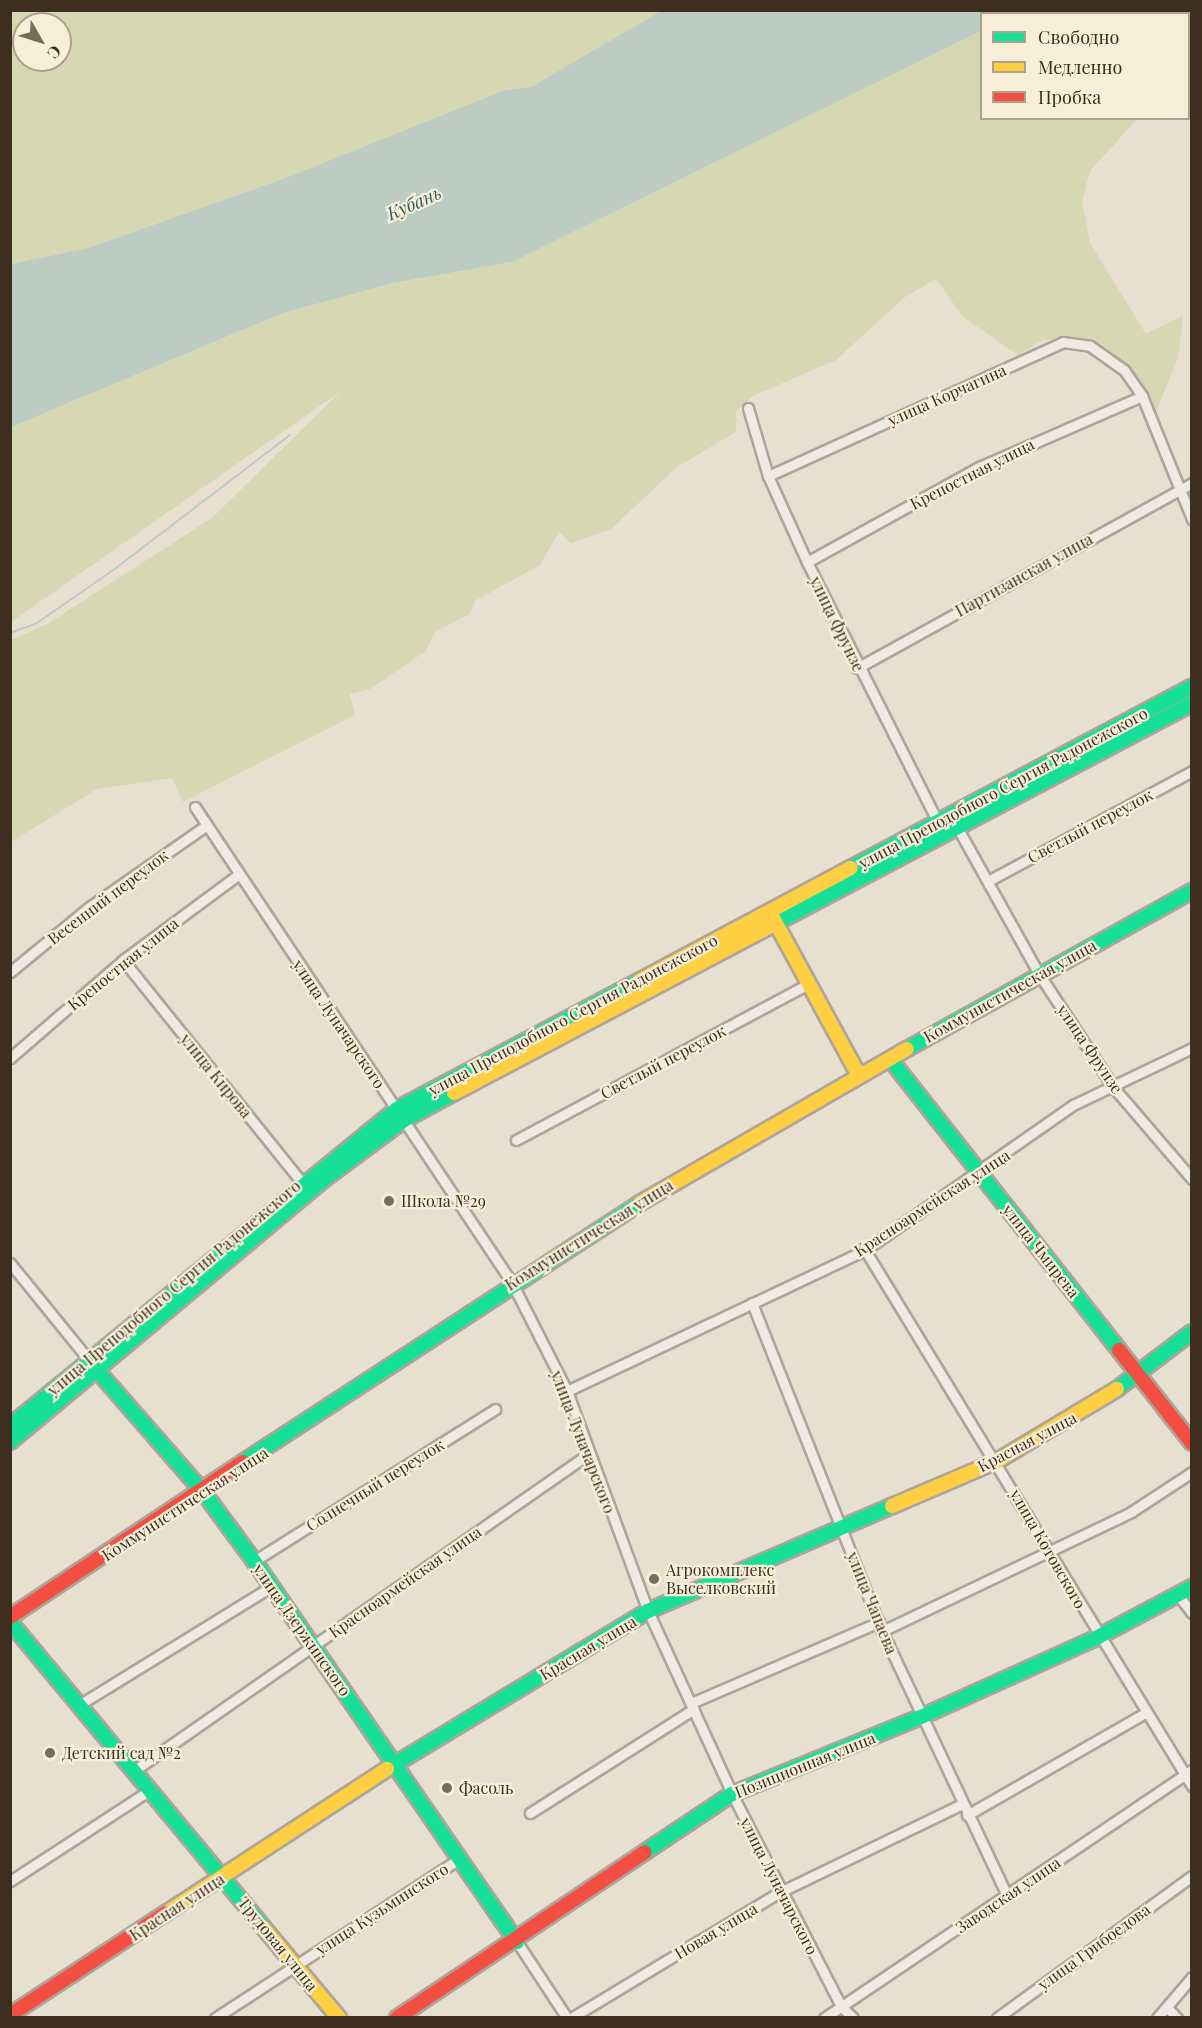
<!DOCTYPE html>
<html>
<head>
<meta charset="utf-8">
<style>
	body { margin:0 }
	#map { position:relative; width:1202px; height:2028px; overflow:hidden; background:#e7e0d1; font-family:"Playfair Display",serif }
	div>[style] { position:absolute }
	.green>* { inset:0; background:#d6d7b3 }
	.water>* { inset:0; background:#bcccc2 }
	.stream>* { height:2px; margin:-1px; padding:0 1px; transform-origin:1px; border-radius:1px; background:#bcccc2 }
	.roads { filter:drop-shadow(2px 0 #ada599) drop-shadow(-2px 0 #ada599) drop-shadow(0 2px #ada599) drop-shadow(0 -2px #ada599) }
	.street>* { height:9px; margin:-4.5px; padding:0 4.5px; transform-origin:4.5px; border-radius:4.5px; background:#efebe3 }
	.fast>* { height:14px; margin:-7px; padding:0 7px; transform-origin:7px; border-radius:7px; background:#16e098 }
	.slow>* { height:14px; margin:-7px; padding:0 7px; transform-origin:7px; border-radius:7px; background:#ffcf43 }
	.jam>* { height:14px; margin:-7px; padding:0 7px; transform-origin:7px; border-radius:7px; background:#f24e42 }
	.dots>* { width:16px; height:16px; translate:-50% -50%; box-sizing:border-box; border:3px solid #f7eed8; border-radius:50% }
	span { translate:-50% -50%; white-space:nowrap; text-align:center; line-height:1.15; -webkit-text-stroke:4.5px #f7eed8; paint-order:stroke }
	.street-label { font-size:16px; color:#3d2e20 }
	.poi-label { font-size:16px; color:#3d2e20 }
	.left { translate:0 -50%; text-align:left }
	.water-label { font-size:18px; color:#2f5d5a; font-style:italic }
	.frame { position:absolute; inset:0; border:12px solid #3d2e20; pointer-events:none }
	.legend { position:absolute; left:980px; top:12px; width:210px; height:108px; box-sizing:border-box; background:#f7eed8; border:2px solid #ada18e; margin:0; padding:8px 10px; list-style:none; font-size:18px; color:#3d2e20 }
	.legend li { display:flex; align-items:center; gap:12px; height:30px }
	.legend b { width:30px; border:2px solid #ada18e }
	.north { position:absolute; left:12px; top:12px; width:60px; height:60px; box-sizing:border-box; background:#f7eed8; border:2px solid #ada18e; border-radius:50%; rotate:129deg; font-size:16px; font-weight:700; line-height:24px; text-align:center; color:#3d2e20 }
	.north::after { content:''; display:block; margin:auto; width:21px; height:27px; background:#786c5e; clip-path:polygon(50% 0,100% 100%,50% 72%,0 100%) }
</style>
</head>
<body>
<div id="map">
	<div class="green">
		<div style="clip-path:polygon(1023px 10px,1191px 11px,1191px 58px,1189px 61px,1188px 14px)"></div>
		<div style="clip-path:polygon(evenodd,11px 11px,663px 11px,531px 87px,505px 90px,291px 176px,88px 248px,11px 264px,11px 11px,24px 24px,60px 24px,60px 60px,24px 60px,24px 24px)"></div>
		<div style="clip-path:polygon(981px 31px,982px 118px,1137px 119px,1090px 171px,1082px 201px,1090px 243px,1146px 334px,1183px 315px,1178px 358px,1156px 412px,1130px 368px,1103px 345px,1074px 337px,1043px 340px,1018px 355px,963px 317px,936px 279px,905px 297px,836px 360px,753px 396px,736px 412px,736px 432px,677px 467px,611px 529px,571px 543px,559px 532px,540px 565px,475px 601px,470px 614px,435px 632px,426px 651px,370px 689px,350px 694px,355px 715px,183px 802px,172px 778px,97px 789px,11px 842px,11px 640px,47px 624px,212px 518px,341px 391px,11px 622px,11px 427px,283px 313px,393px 283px,512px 262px)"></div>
	</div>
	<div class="water">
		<div style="clip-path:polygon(663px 10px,1023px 11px,982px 14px,981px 31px,512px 262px,393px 283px,283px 313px,11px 427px,11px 264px,88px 248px,291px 176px,505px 90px,531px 87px)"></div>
	</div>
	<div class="stream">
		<div style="left:10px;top:633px;width:29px;rotate:-20deg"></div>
		<div style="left:37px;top:623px;width:96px;rotate:-34.8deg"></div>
		<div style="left:116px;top:568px;width:219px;rotate:-37.4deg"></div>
	</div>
	<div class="roads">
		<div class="street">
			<div style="left:748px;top:408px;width:71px;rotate:73.6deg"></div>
			<div style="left:768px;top:476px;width:94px;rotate:65.6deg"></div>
			<div style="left:807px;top:562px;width:294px;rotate:63.3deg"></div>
			<div style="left:768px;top:476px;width:324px;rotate:-24.4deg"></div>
			<div style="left:1063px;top:342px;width:27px;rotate:8deg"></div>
			<div style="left:1090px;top:346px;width:42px;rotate:35.2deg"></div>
			<div style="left:1124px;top:370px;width:32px;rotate:55deg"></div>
			<div style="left:1142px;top:396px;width:133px;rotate:67.9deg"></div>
			<div style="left:807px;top:562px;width:196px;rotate:-28.9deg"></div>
			<div style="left:979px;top:467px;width:178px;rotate:-23.5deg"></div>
			<div style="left:857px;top:668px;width:383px;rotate:-28.9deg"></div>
			<div style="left:195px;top:807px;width:572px;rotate:56.34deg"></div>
			<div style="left:512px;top:1283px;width:121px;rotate:63deg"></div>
			<div style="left:567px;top:1391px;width:234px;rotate:69.8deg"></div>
			<div style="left:648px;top:1611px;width:201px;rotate:65.3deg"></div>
			<div style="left:732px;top:1794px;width:238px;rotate:62.8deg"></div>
			<div style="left:841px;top:2006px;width:17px;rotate:45deg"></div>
			<div style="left:956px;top:825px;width:171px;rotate:60.9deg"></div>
			<div style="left:1039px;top:974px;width:136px;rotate:56.7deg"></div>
			<div style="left:1114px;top:1088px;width:120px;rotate:49.4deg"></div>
			<div style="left:988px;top:881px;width:232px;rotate:-28.3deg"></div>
			<div style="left:123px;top:960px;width:294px;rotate:51.2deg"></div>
			<div style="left:10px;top:972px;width:101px;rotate:-39.4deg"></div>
			<div style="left:88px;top:908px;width:145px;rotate:-34.9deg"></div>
			<div style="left:10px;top:1058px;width:150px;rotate:-40.9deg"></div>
			<div style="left:123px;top:960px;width:143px;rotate:-36.5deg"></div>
			<div style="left:516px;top:1140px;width:333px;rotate:-28.1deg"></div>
			<div style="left:865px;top:1250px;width:628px;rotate:58.61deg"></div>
			<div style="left:10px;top:1263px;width:130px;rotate:50.9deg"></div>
			<div style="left:752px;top:1303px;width:353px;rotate:68.4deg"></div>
			<div style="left:882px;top:1631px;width:293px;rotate:64.7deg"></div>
			<div style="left:567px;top:1391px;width:330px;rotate:-25.3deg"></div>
			<div style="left:865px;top:1250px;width:254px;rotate:-34.9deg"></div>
			<div style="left:1073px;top:1105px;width:132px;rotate:-25.6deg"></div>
			<div style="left:254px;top:1561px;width:285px;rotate:-32.2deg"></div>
			<div style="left:1178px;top:1595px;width:23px;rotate:52deg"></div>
			<div style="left:882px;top:1631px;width:276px;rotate:-25.5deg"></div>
			<div style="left:1131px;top:1512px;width:73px;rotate:-33.3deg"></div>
			<div style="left:82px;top:1703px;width:223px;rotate:-31.6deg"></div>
			<div style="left:691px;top:1703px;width:205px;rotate:-23.3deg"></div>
			<div style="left:135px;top:1770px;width:551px;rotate:-34.87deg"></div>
			<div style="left:530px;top:1813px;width:194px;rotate:-32.4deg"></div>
			<div style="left:967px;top:1815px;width:205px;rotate:-29.8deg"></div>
			<div style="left:10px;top:1881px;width:167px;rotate:-33deg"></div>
			<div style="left:517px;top:1942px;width:91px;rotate:56.7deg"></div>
			<div style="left:1167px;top:2007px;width:15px;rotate:48deg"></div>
			<div style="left:215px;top:2018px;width:291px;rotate:-33.1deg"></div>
			<div style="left:571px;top:2018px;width:244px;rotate:-31.1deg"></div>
			<div style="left:780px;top:1892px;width:202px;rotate:-25.8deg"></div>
			<div style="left:824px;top:2018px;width:444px;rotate:-34deg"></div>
			<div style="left:997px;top:2018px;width:241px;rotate:-36.1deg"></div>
			<div style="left:1157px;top:2018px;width:54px;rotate:-49.5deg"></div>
		</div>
		<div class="fast">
			<div style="left:851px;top:868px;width:386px;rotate:-28deg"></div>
			<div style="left:772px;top:925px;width:475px;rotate:-27.8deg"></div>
			<div style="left:907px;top:1049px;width:326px;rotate:-29deg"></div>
			<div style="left:890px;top:1059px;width:370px;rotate:51.8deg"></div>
			<div style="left:95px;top:1368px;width:166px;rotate:48.9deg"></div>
			<div style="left:204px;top:1493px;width:84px;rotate:53.7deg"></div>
			<div style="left:254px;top:1561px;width:463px;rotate:55.4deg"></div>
			<div style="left:1117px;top:1389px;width:94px;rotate:-37.2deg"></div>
			<div style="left:10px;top:1426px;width:500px;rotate:-39.32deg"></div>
			<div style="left:397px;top:1109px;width:274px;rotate:-27.9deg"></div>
			<div style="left:10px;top:1442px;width:407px;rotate:-39.9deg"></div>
			<div style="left:322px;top:1181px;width:102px;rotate:-36.6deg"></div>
			<div style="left:404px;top:1120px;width:57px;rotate:-28.4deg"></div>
			<div style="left:243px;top:1462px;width:474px;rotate:-33.1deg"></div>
			<div style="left:10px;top:1622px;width:396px;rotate:50.3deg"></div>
			<div style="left:387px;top:1769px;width:305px;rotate:-31.2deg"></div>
			<div style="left:648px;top:1611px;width:266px;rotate:-23.3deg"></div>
			<div style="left:645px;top:1852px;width:105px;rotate:-33.7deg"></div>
			<div style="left:732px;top:1794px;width:204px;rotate:-22.2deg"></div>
			<div style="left:921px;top:1717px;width:194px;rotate:-24.3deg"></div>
			<div style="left:1098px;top:1637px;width:106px;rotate:-28deg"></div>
		</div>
		<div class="slow">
			<div style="left:772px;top:916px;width:180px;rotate:61.4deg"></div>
			<div style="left:639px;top:981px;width:240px;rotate:-28.1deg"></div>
			<div style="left:454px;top:1093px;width:360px;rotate:-27.8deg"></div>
			<div style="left:640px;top:1203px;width:308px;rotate:-30deg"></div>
			<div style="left:892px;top:1506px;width:114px;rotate:-23.2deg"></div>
			<div style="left:997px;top:1461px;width:140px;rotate:-31deg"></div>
			<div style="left:166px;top:1913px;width:264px;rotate:-33.1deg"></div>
			<div style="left:263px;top:1927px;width:119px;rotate:50.1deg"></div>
		</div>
		<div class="jam">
			<div style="left:1119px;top:1350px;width:118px;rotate:51.9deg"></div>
			<div style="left:10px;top:1617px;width:280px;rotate:-33.6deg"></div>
			<div style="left:10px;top:2015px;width:186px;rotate:-33.2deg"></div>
			<div style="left:397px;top:2018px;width:298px;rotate:-33.8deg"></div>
		</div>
	</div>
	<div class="dots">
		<div style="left:389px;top:1201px;background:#786c5e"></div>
		<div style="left:654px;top:1579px;background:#786c5e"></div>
		<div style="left:50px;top:1753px;background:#786c5e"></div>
		<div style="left:447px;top:1788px;background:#786c5e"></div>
	</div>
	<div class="street-label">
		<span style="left:947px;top:395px;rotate:-24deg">улица Корчагина</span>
		<span style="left:972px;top:474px;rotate:-27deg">Крепостная улица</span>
		<span style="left:1024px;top:575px;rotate:-29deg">Партизанская улица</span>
		<span style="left:837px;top:624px;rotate:64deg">улица Фрунзе</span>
		<span style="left:1003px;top:788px;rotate:-28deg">улица Преподобного Сергия Радонежского</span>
		<span style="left:1090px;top:826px;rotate:-28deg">Светлый переулок</span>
		<span style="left:108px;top:897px;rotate:-37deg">Весенний переулок</span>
		<span style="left:123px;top:964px;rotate:-39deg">Крепостная улица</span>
		<span style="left:1010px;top:991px;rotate:-29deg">Коммунистическая улица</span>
		<span style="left:573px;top:1015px;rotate:-28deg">улица Преподобного Сергия Радонежского</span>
		<span style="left:339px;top:1024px;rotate:56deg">улица Луначарского</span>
		<span style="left:1090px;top:1049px;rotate:56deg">улица Фрунзе</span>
		<span style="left:663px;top:1062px;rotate:-28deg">Светлый переулок</span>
		<span style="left:216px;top:1076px;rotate:51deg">улица Кирова</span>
		<span style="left:932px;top:1203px;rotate:-33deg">Красноармейская улица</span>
		<span style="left:589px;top:1235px;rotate:-32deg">Коммунистическая улица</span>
		<span style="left:1041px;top:1251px;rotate:52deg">улица Чмирева</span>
		<span style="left:174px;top:1288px;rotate:-40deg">улица Преподобного Сергия Радонежского</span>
		<span style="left:583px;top:1442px;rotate:69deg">улица Луначарского</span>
		<span style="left:1027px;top:1442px;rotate:-28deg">Красная улица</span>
		<span style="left:375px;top:1485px;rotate:-32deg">Солнечный переулок</span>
		<span style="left:185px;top:1504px;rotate:-33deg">Коммунистическая улица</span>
		<span style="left:1048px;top:1549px;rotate:60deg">улица Котовского</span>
		<span style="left:405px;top:1582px;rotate:-35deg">Красноармейская улица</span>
		<span style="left:872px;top:1603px;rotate:68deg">улица Чапаева</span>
		<span style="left:302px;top:1630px;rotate:55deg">улица Дзержинского</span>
		<span style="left:588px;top:1648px;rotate:-31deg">Красная улица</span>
		<span style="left:805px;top:1765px;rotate:-22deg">Позиционная улица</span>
		<span style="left:779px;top:1886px;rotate:63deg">улица Луначарского</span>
		<span style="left:1008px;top:1895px;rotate:-34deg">Заводская улица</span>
		<span style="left:177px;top:1907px;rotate:-33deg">Красная улица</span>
		<span style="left:382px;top:1909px;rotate:-33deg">улица Кузьминского</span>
		<span style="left:716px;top:1931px;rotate:-31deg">Новая улица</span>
		<span style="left:278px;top:1944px;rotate:51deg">Трудовая улица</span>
		<span style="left:1094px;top:1947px;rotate:-36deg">улица Грибоедова</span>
	</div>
	<div class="poi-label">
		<span class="left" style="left:401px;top:1201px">Школа №29</span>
		<span class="left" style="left:666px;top:1579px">Агрокомплекс<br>Выселковский</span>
		<span class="left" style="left:62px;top:1753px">Детский сад №2</span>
		<span class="left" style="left:459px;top:1788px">Фасоль</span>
	</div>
	<div class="water-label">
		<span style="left:414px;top:203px;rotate:-24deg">Кубань</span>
	</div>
	<div class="frame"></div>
	<ul class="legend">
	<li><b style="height:8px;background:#16e098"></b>Свободно</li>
	<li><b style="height:8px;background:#ffcf43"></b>Медленно</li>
	<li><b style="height:8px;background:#f24e42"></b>Пробка</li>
	</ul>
	<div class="north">С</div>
</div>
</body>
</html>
